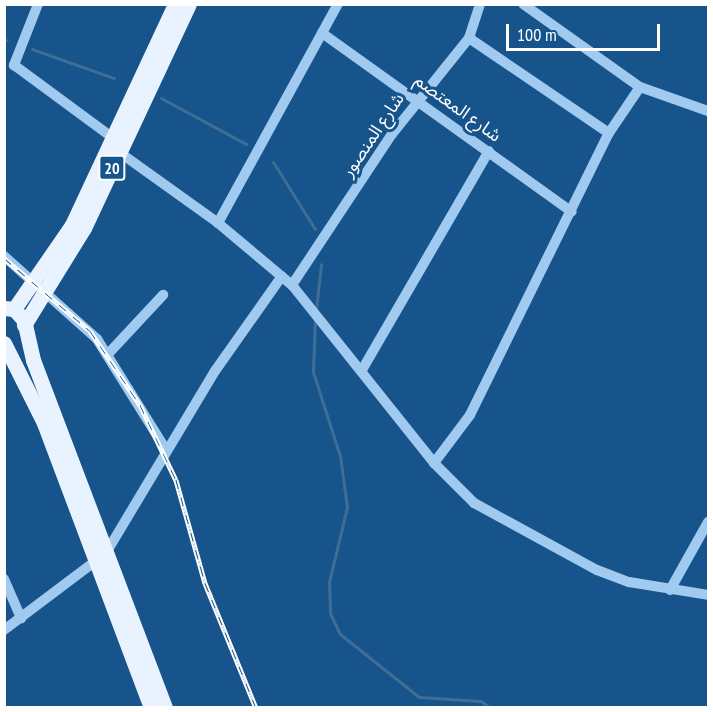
<!DOCTYPE html>
<html>
<head>
<meta charset="utf-8">
<style>
	body { margin:0 }
	#map { position:relative; width:713px; height:712px; overflow:hidden; background:#16548b; font-family:"PT Sans Narrow","Noto Sans Arabic",sans-serif }
	div>[style] { position:absolute }
	.stream>* { height:3px; margin:-1.5px; padding:0 1.5px; transform-origin:1.5px; border-radius:1.5px; background:#406d96 }
	.minor>* { height:10px; margin:-5px; padding:0 5px; transform-origin:5px; border-radius:5px; background:#a0caef }
	.major>* { height:15px; margin:-7.5px; padding:0 7.5px; transform-origin:7.5px; border-radius:7.5px; background:#e8f3ff }
	.rail>* { height:5px; margin-top:-2.5px; transform-origin:0; background:repeating-linear-gradient(90deg,#16548b 0 9px,#fff 0 18px); box-sizing:border-box; border-block:2px solid #fff }
	span { translate:-50% -50%; white-space:nowrap; text-align:center; line-height:1.15; -webkit-text-stroke:6px #16548b; paint-order:stroke }
	.shield-label span { padding:2px 4px; background:#16548b; border:2px solid; border-radius:4px; -webkit-text-stroke-width:0 }
	.shield-label { font-size:16px; color:#fff; font-weight:700 }
	.street-label { font-size:18px; color:#fff }
	.frame { position:absolute; inset:0; border:6px solid #fff; pointer-events:none }
	.scale { position:absolute; left:506px; top:24px; width:154px; height:27px; box-sizing:border-box; border:3px solid #fff; border-top:0; padding-left:8px; font-size:18px; line-height:21px; white-space:nowrap; color:#fff; -webkit-text-stroke:4px #16548b; paint-order:stroke }
</style>
</head>
<body>
<div id="map">
	<div class="stream">
		<div style="left:4px;top:40px;width:2px"></div>
		<div style="left:32px;top:49px;width:87px;rotate:19.5deg"></div>
		<div style="left:161px;top:98px;width:97px;rotate:28.4deg"></div>
		<div style="left:273px;top:162px;width:79px;rotate:57.9deg"></div>
		<div style="left:316px;top:310px;width:46px;rotate:-83.8deg"></div>
		<div style="left:315px;top:319px;width:53px;rotate:92.2deg"></div>
		<div style="left:313px;top:372px;width:88px;rotate:72.2deg"></div>
		<div style="left:340px;top:456px;width:51px;rotate:82.2deg"></div>
		<div style="left:347px;top:507px;width:77px;rotate:103.5deg"></div>
		<div style="left:329px;top:582px;width:31px;rotate:88deg"></div>
		<div style="left:330px;top:613px;width:23px;rotate:65deg"></div>
		<div style="left:340px;top:634px;width:101px;rotate:38.6deg"></div>
		<div style="left:419px;top:697px;width:62px;rotate:3.7deg"></div>
		<div style="left:481px;top:701px;width:11px;rotate:38deg"></div>
	</div>
	<div class="minor">
		<div style="left:38px;top:4px;width:66px;rotate:111.5deg"></div>
		<div style="left:14px;top:65px;width:123px;rotate:36.4deg"></div>
		<div style="left:523px;top:4px;width:143px;rotate:35.4deg"></div>
		<div style="left:640px;top:87px;width:72px;rotate:19.4deg"></div>
		<div style="left:322px;top:33px;width:307px;rotate:35.6deg"></div>
		<div style="left:469px;top:38px;width:169px;rotate:34.2deg"></div>
		<div style="left:119px;top:152px;width:122px;rotate:35.6deg"></div>
		<div style="left:218px;top:223px;width:97px;rotate:40deg"></div>
		<div style="left:292px;top:285px;width:228px;rotate:51.4deg"></div>
		<div style="left:434px;top:463px;width:57px;rotate:45deg"></div>
		<div style="left:474px;top:503px;width:140px;rotate:28.6deg"></div>
		<div style="left:597px;top:570px;width:34px;rotate:21deg"></div>
		<div style="left:629px;top:582px;width:80px;rotate:9.3deg"></div>
		<div style="left:218px;top:223px;width:250px;rotate:-61.3deg"></div>
		<div style="left:4px;top:256px;width:125px;rotate:41.7deg"></div>
		<div style="left:97px;top:339px;width:131px;rotate:58.1deg"></div>
		<div style="left:292px;top:285px;width:181px;rotate:-56.5deg"></div>
		<div style="left:392px;top:134px;width:123px;rotate:-51.3deg"></div>
		<div style="left:469px;top:38px;width:36px;rotate:-72deg"></div>
		<div style="left:108px;top:354px;width:81px;rotate:-47deg"></div>
		<div style="left:362px;top:370px;width:253px;rotate:-59.9deg"></div>
		<div style="left:434px;top:463px;width:60px;rotate:-53.1deg"></div>
		<div style="left:470px;top:415px;width:314px;rotate:-63.8deg"></div>
		<div style="left:609px;top:133px;width:55px;rotate:-56deg"></div>
		<div style="left:4px;top:579px;width:43px;rotate:66.4deg"></div>
		<div style="left:670px;top:590px;width:78px;rotate:-60.8deg"></div>
		<div style="left:4px;top:630px;width:128px;rotate:-37deg"></div>
		<div style="left:106px;top:553px;width:212px;rotate:-59.1deg"></div>
		<div style="left:215px;top:371px;width:116px;rotate:-54.8deg"></div>
	</div>
	<div class="major">
		<div style="left:4px;top:308px;width:10px;rotate:6deg"></div>
		<div style="left:14px;top:309px;width:15px;rotate:48deg"></div>
		<div style="left:24px;top:320px;width:41px;rotate:77.3deg"></div>
		<div style="left:33px;top:360px;width:372px;rotate:69.2deg"></div>
		<div style="left:14px;top:309px;width:102px;rotate:-55.4deg"></div>
		<div style="left:72px;top:225px;width:244px;rotate:-65deg"></div>
		<div style="left:24px;top:325px;width:114px;rotate:-58.3deg"></div>
		<div style="left:84px;top:228px;width:247px;rotate:-64.9deg"></div>
		<div style="left:4px;top:343px;width:89px;rotate:63.4deg"></div>
		<div style="left:44px;top:423px;width:304px;rotate:69.4deg"></div>
	</div>
	<div class="rail">
		<div style="left:4px;top:258px;width:113px;rotate:40.3deg"></div>
		<div style="left:90px;top:331px;width:89px;rotate:56deg"></div>
		<div style="left:140px;top:405px;width:83px;rotate:64.4deg"></div>
		<div style="left:176px;top:480px;width:107px;rotate:74.3deg"></div>
		<div style="left:205px;top:583px;width:135px;rotate:67.8deg"></div>
	</div>
	<div class="shield-label">
		<span style="left:112px;top:168px">20</span>
	</div>
	<div class="street-label">
		<span style="left:458px;top:108px;rotate:36deg">شارع المعتصم</span>
		<span style="left:373px;top:135px;rotate:-56deg">شارع المنصور</span>
	</div>
	<div class="frame"></div>
	<div class="scale">100 m</div>
</div>
</body>
</html>
